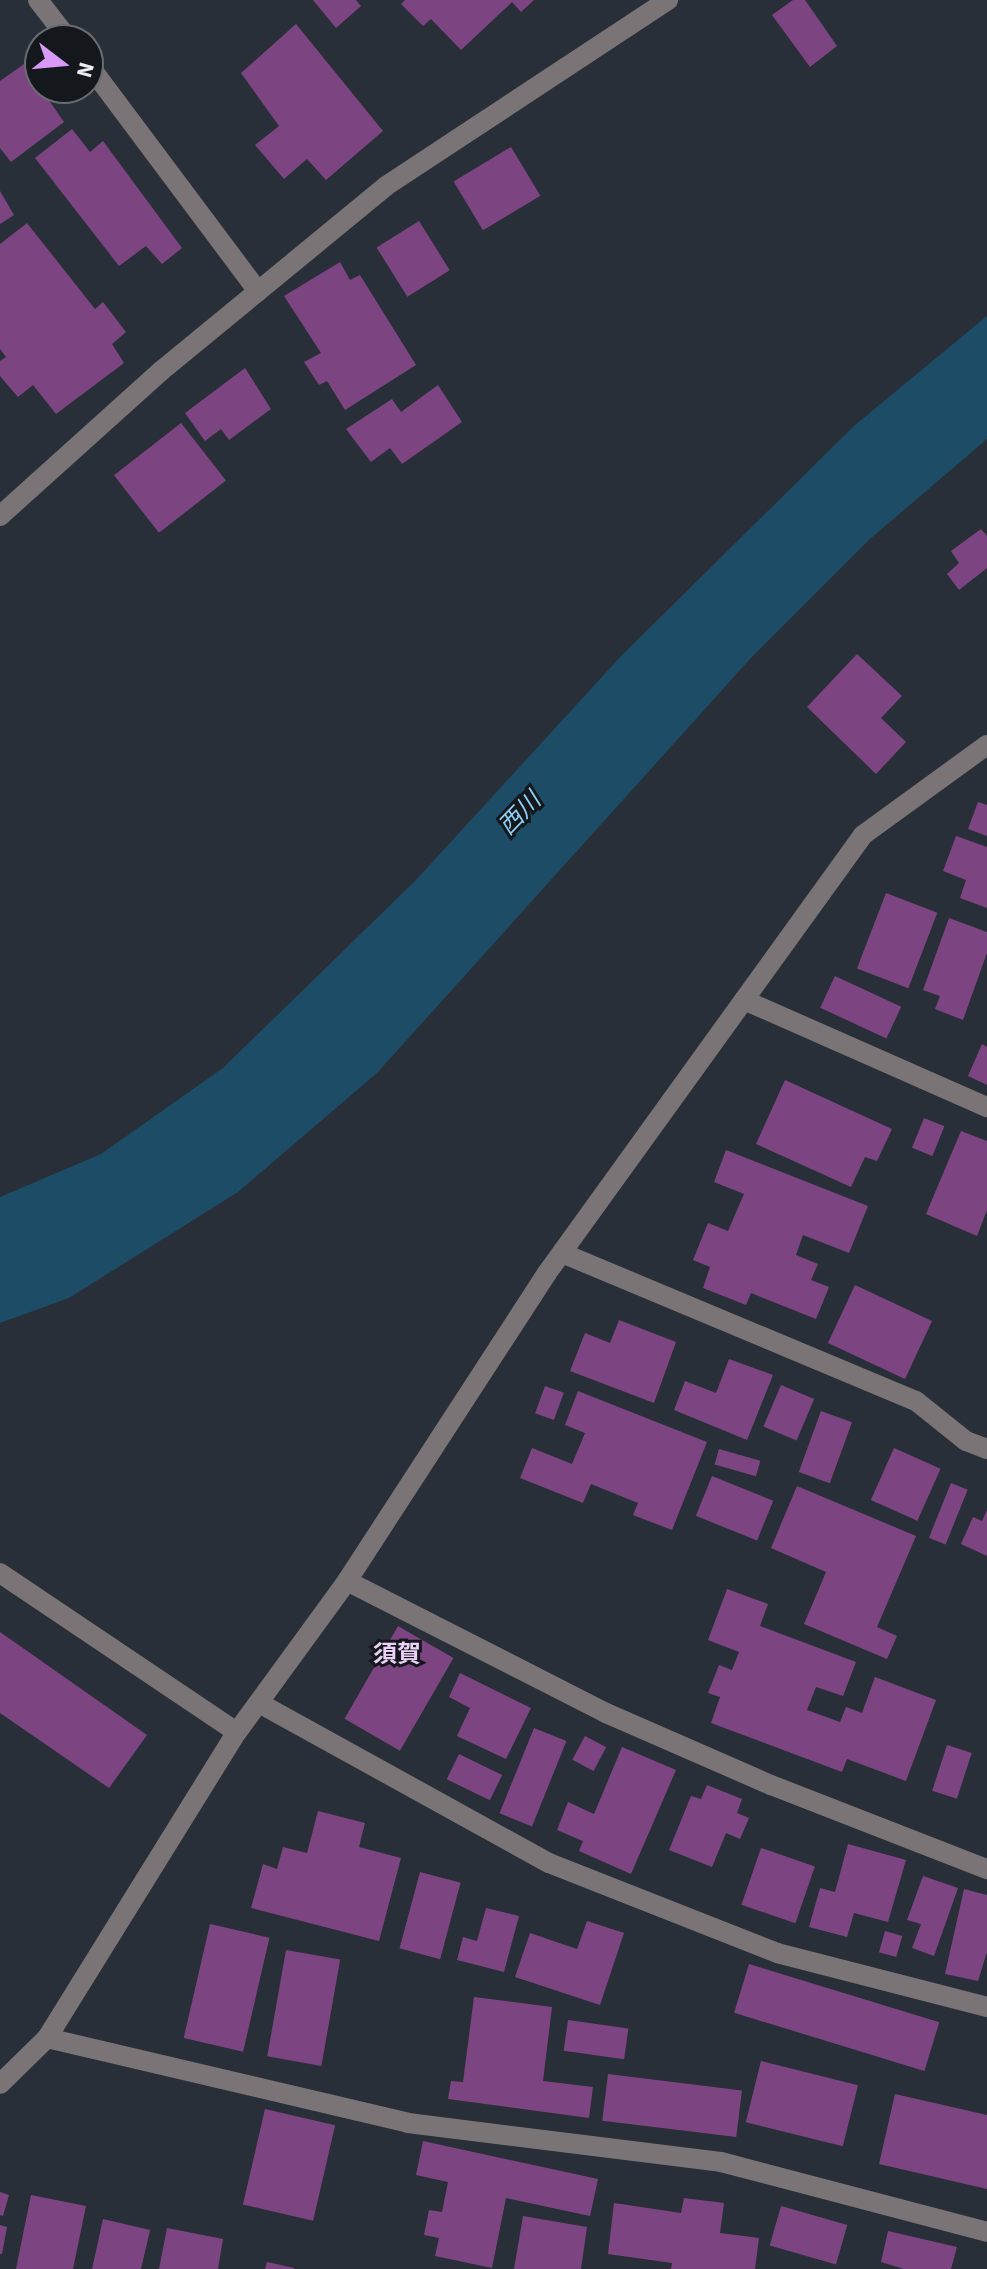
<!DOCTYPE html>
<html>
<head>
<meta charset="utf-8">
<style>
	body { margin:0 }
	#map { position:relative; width:987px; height:2269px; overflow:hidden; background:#292f38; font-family:"Source Sans 3","Noto Sans JP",sans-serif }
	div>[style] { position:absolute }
	.water>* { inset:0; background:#1c4c66 }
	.building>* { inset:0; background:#7c4581; transform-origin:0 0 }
	.minor>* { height:20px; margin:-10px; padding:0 10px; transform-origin:10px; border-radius:10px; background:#7b7476 }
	span { translate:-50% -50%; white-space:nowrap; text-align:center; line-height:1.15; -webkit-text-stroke:6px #14171b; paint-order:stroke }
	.water-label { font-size:24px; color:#8ecef5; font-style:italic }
	.neighbourhood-label { font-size:24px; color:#ebd1f8; font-weight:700 }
	.north { position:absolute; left:24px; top:24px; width:80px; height:80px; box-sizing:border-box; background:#14171b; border:2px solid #696d71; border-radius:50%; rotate:106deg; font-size:22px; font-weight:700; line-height:32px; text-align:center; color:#e9edf3 }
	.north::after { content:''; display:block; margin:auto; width:28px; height:36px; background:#d99af7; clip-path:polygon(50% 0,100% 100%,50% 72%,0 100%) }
</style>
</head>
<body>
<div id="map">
	<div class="water">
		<div style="clip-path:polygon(987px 316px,987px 439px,870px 539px,750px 659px,377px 1073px,238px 1192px,69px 1298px,0 1323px,0 1197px,101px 1154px,223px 1068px,416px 880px,622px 655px,855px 425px)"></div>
	</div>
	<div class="building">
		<div style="clip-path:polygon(313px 0,356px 0,361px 6px,336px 28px)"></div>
		<div style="clip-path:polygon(405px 0,534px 0,521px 12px,512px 2px,461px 50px,431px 19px,423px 26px,401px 4px)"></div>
		<div style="clip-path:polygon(793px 0,805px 0,837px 46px,810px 67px,772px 15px)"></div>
		<div style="clip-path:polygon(296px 24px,383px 131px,326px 180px,307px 159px,284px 179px,255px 145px,279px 126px,241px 73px)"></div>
		<div style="clip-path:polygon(24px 64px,64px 122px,11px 162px,0 148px,0 81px)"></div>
		<div style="clip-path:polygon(72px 129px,90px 152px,103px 141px,182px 248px,162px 264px,146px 246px,119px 266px,35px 158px)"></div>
		<div style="left:511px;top:147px;width:57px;height:67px;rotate:59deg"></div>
		<div style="clip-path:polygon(0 191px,14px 215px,0 224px)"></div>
		<div style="left:419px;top:221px;width:58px;height:50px;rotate:58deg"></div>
		<div style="clip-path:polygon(27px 223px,95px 309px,103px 302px,126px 332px,112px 344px,124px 363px,56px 414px,33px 385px,18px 397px,0 376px,0 361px,6px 357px,0 349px,0 244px)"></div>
		<div style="clip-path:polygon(340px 262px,350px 280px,360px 275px,416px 365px,345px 410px,327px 381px,319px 385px,304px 362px,321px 353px,284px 296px)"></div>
		<div style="clip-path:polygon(245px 368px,271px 409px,229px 440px,221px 429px,205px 441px,185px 413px)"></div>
		<div style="clip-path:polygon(438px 385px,462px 422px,402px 464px,390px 448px,371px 462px,346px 429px,392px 399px,401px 412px)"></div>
		<div style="left:181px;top:423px;width:73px;height:85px;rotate:52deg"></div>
		<div style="clip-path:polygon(981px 529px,987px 536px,987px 568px,959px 590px,947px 574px,959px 563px,951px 551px)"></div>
		<div style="clip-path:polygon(857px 654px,902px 696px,881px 718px,906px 742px,876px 774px,807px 707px)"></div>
		<div style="clip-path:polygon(978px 802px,987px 805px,987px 836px,968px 829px)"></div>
		<div style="clip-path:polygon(956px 836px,987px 847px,987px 908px,960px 898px,966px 880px,943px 871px)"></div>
		<div style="left:886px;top:893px;width:55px;height:81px;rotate:21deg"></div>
		<div style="clip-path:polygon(949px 918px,987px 932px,987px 953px,963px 1020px,935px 1009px,940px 996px,923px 990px)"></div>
		<div style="left:835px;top:976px;width:73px;height:35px;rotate:25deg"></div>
		<div style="clip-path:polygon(982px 1044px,987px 1047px,987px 1085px,968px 1076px)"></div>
		<div style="clip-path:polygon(785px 1080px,892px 1129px,877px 1161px,865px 1157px,851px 1187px,756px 1144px)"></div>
		<div style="left:924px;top:1118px;width:22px;height:32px;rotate:22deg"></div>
		<div style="clip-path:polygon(961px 1131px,987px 1141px,987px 1210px,977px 1236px,926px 1214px)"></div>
		<div style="clip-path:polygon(726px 1150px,868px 1206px,849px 1253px,803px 1235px,796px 1255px,818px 1264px,811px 1280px,829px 1287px,816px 1319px,751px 1293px,746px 1305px,703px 1288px,710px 1267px,693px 1260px,708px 1223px,728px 1231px,744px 1194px,714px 1182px)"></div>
		<div style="left:855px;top:1285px;width:85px;height:64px;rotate:25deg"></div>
		<div style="clip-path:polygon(619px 1320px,676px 1342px,654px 1403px,570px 1371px,585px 1333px,610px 1343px)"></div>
		<div style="clip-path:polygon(729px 1359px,773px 1375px,747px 1440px,674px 1410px,685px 1381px,716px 1393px)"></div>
		<div style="left:781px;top:1385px;width:36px;height:45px;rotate:23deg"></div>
		<div style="left:545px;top:1386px;width:20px;height:29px;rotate:20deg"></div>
		<div style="clip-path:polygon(578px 1391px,707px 1442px,672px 1530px,633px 1515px,638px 1503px,591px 1484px,583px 1503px,520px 1478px,532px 1448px,572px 1464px,585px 1433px,565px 1425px)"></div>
		<div style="left:821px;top:1411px;width:33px;height:65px;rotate:20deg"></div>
		<div style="left:894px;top:1448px;width:51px;height:57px;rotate:24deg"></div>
		<div style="left:719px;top:1449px;width:43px;height:16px;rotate:16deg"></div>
		<div style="left:712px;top:1476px;width:66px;height:43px;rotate:22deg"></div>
		<div style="left:951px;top:1483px;width:18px;height:59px;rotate:22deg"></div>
		<div style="clip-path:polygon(797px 1486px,916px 1536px,877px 1627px,897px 1636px,887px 1659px,804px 1624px,826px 1572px,771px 1548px)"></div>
		<div style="clip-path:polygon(987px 1510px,987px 1556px,961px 1544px,973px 1517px,982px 1521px)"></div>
		<div style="clip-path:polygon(727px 1589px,768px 1604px,760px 1626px,856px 1662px,843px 1696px,816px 1687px,807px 1710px,840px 1722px,846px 1707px,862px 1713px,875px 1677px,936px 1700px,906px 1781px,847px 1759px,842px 1772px,711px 1723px,720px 1697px,708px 1693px,719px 1665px,732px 1670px,739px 1652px,708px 1640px)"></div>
		<div style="left:398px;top:1626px;width:64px;height:107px;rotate:30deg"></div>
		<div style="clip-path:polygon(0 1632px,147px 1735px,109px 1788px,0 1713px)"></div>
		<div style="clip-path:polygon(460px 1673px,531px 1708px,506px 1759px,457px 1736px,470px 1708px,449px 1697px)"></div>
		<div style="left:534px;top:1728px;width:35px;height:92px;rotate:22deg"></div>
		<div style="left:585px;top:1736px;width:24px;height:27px;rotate:28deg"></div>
		<div style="left:947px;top:1745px;width:26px;height:48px;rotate:18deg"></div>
		<div style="clip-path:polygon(622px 1747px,676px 1770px,631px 1874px,579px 1851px,583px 1841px,557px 1830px,568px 1802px,594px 1814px)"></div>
		<div style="left:459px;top:1754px;width:48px;height:28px;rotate:26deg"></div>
		<div style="clip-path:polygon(707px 1785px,742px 1799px,737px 1813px,749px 1818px,740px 1839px,726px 1833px,712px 1867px,669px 1850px,691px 1796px,701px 1799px)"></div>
		<div style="clip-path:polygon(318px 1811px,365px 1823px,359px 1847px,401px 1858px,379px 1941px,251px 1908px,263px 1864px,277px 1869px,283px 1847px,307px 1853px)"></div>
		<div style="clip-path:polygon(848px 1844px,906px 1860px,888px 1922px,854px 1913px,847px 1937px,809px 1927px,820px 1888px,835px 1892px)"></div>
		<div style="left:761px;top:1848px;width:57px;height:60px;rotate:19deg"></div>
		<div style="left:420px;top:1872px;width:42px;height:79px;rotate:15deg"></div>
		<div style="clip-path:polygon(923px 1876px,958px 1888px,934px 1956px,912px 1948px,921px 1924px,907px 1920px)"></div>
		<div style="clip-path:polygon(964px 1889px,987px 1895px,987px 1952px,978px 1981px,945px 1974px)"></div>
		<div style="clip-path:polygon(486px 1908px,519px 1916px,504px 1972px,457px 1960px,463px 1937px,477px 1941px)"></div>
		<div style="clip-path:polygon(587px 1921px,624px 1933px,600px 2005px,515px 1977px,530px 1933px,577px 1949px)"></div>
		<div style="left:210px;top:1924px;width:61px;height:117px;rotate:13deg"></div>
		<div style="left:885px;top:1931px;width:18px;height:22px;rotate:16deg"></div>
		<div style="left:286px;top:1950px;width:55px;height:108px;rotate:10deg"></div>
		<div style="left:749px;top:1964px;width:199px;height:51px;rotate:17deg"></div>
		<div style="clip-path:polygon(474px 1997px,552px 2007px,543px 2081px,593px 2087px,589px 2118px,448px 2099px,451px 2081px,463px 2082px)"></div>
		<div style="left:568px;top:2020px;width:61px;height:31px;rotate:8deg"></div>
		<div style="left:761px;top:2061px;width:100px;height:63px;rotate:14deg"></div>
		<div style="left:608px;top:2074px;width:135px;height:47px;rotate:7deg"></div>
		<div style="clip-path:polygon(895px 2094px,987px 2115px,987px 2189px,879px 2164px)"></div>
		<div style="left:265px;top:2109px;width:72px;height:98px;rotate:13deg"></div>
		<div style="clip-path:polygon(423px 2141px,598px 2179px,590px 2216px,506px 2198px,492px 2268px,435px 2256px,439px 2238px,424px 2235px,429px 2210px,442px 2212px,448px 2182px,416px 2175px)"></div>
		<div style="clip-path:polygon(0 2192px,9px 2195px,3px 2216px,0 2215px)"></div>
		<div style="clip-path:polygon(31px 2195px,86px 2206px,73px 2269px,16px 2269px)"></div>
		<div style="clip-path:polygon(684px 2198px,724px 2203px,720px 2233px,759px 2238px,755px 2269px,671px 2269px,672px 2263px,608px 2254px,614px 2203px,681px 2213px)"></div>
		<div style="left:781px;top:2206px;width:69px;height:41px;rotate:16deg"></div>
		<div style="clip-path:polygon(523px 2216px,587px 2227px,581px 2269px,514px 2269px)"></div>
		<div style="clip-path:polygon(103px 2219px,150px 2230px,141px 2269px,92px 2269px)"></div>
		<div style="clip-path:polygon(0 2225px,7px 2227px,2px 2254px,0 2254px)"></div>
		<div style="clip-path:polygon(167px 2228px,223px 2239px,218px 2269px,159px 2269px)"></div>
		<div style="clip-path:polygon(888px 2231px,957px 2247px,951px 2269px,904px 2269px,881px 2262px)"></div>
		<div style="clip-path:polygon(267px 2262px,294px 2268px,294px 2269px,265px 2269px)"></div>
	</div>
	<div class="minor">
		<div style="left:38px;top:0;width:51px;rotate:52.2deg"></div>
		<div style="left:88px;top:64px;width:284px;rotate:53.2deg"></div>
		<div style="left:0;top:516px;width:217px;rotate:-42deg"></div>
		<div style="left:161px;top:371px;width:291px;rotate:-39.4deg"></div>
		<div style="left:386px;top:186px;width:338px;rotate:-33.4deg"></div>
		<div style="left:744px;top:1000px;width:266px;rotate:23.8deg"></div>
		<div style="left:562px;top:1253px;width:384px;rotate:22.7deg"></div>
		<div style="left:916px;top:1401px;width:64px;rotate:38.7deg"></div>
		<div style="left:966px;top:1441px;width:22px;rotate:21deg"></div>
		<div style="left:0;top:1573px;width:285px;rotate:33.9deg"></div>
		<div style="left:347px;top:1581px;width:291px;rotate:27deg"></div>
		<div style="left:606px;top:1713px;width:180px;rotate:23.6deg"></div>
		<div style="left:771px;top:1785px;width:232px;rotate:21.3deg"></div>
		<div style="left:259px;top:1703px;width:331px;rotate:28.9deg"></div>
		<div style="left:549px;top:1863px;width:245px;rotate:21.5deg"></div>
		<div style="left:777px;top:1953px;width:217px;rotate:14.4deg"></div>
		<div style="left:47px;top:2038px;width:371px;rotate:13.2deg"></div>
		<div style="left:408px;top:2123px;width:315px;rotate:7.1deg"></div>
		<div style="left:721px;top:2162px;width:275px;rotate:14.7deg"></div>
		<div style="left:0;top:2084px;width:66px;rotate:-44.4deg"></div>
		<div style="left:47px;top:2038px;width:360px;rotate:-58.2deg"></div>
		<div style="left:237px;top:1732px;width:187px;rotate:-53.9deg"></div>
		<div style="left:347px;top:1581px;width:367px;rotate:-57deg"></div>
		<div style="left:547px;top:1273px;width:540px;rotate:-54.19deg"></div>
		<div style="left:863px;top:835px;width:153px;rotate:-36deg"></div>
	</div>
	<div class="water-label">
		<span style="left:520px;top:814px;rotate:-46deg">西川</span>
	</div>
	<div class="neighbourhood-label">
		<span style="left:397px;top:1655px">須賀</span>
	</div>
	<div class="north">N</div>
</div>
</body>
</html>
